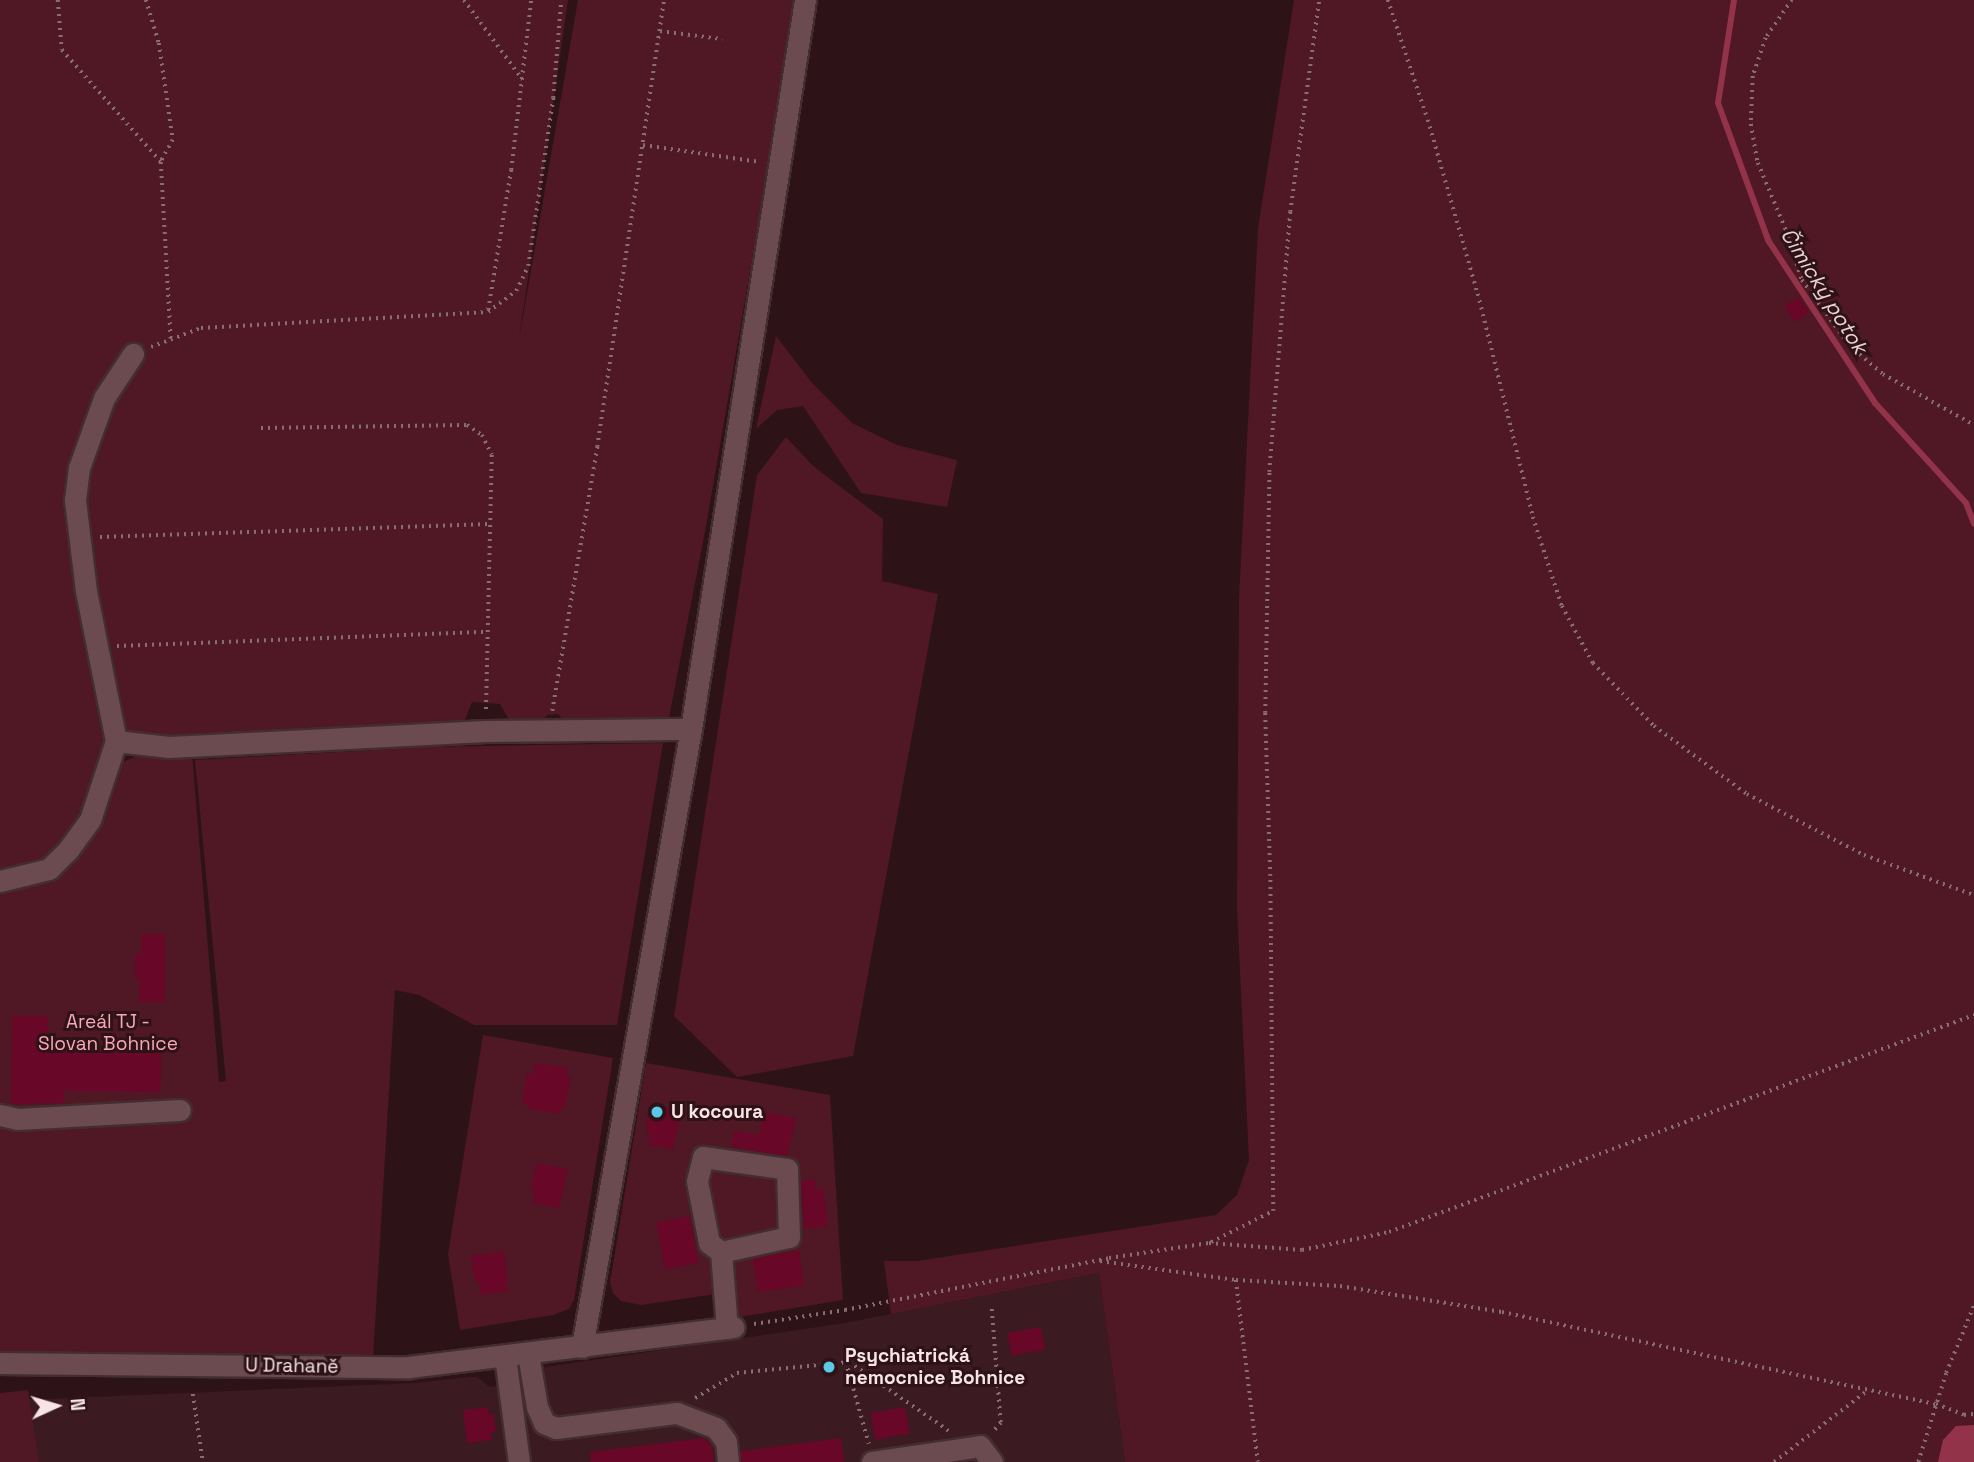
<!DOCTYPE html>
<html>
<head>
<meta charset="utf-8">
<style>
	body { margin:0 }
	#map { position:relative; width:1974px; height:1462px; overflow:hidden; background:#2d1318; font-family:"Space Grotesk",sans-serif }
	div>[style] { position:absolute }
	.built>* { inset:0; background:#3c1a21 }
	.green>* { inset:0; background:#501724 }
	.water>* { inset:0; background:#923349 }
	.stream>* { height:6px; margin:-3px; padding:0 3px; transform-origin:3px; border-radius:3px; background:#923349 }
	.building>* { inset:0; background:#680728; transform-origin:0 0 }
	.path>* { height:3.5px; margin-top:-1.75px; transform-origin:0; background:repeating-linear-gradient(90deg,#866e72 0 2px,transparent 0 7px) }
	.roads { filter:drop-shadow(2px 0 #422e31) drop-shadow(-2px 0 #422e31) drop-shadow(0 2px #422e31) drop-shadow(0 -2px #422e31) }
	.minor>* { height:21px; margin:-10.5px; padding:0 10.5px; transform-origin:10.5px; border-radius:10.5px; background:#6b4b50 }
	.dots>* { width:19px; height:19px; translate:-50% -50%; box-sizing:border-box; border:4px solid #2d1318; border-radius:50% }
	span { translate:-50% -50%; white-space:nowrap; text-align:center; line-height:1.15; -webkit-text-stroke:6px #2d1318; paint-order:stroke }
	.park-label { font-size:19px; color:#f8a8b4 }
	.poi-label { font-size:19px; color:#f8e4e6; font-weight:700 }
	.left { translate:0 -50%; text-align:left }
	.street-label { font-size:19px; color:#f8e4e6 }
	.water-label { font-size:21px; color:#edd1d4; font-style:italic }
	.north { position:absolute; left:21px; top:1371px; width:70px; height:70px; -webkit-text-stroke:5px #2d1318; paint-order:stroke; rotate:86deg; font-size:19px; font-weight:700; line-height:28px; text-align:center; color:#f8e4e6 }
	.north::after { content:''; display:block; margin:auto; width:24px; height:32px; background:#f8e4e6; clip-path:polygon(50% 0,100% 100%,50% 72%,0 100%) }
</style>
</head>
<body>
<div id="map">
	<div class="built">
		<div style="clip-path:polygon(1099px 1273px,1125px 1462px,0 1462px,0 1401px,415px 1383px,470px 1377px,477px 1377px,490px 1387px,527px 1381px,539px 1368px,845px 1323px)"></div>
	</div>
	<div class="green">
		<div style="clip-path:polygon(0 0,568px 0,519px 339px,578px 0,797px 0,706px 526px,669px 718px,566px 723px,558px 714px,547px 715px,538px 724px,521px 725px,508px 718px,500px 704px,472px 702px,462px 727px,139px 738px,122px 730px,108px 747px,86px 814px,57px 857px,0 872px)"></div>
		<div style="clip-path:polygon(1294px 0,1974px 0,1974px 1462px,1125px 1462px,1099px 1273px,891px 1314px,884px 1261px,917px 1261px,1216px 1215px,1237px 1195px,1249px 1160px,1237px 908px,1239px 598px,1258px 228px)"></div>
		<div style="clip-path:polygon(776px 336px,812px 383px,852px 423px,897px 445px,957px 460px,947px 507px,861px 493px,803px 406px,777px 410px,756px 429px)"></div>
		<div style="clip-path:polygon(786px 437px,813px 466px,883px 519px,882px 581px,938px 594px,853px 1056px,737px 1077px,674px 1016px,757px 475px)"></div>
		<div style="clip-path:polygon(663px 743px,617px 1025px,474px 1025px,419px 995px,395px 990px,373px 1358px,0 1355px,0 891px,58px 876px,72px 866px,90px 836px,114px 770px,120px 763px,137px 756px,192px 753px,219px 1082px,226px 1081px,195px 760px,426px 747px)"></div>
		<div style="clip-path:polygon(483px 1035px,613px 1058px,574px 1300px,569px 1309px,553px 1315px,460px 1330px,448px 1254px)"></div>
		<div style="clip-path:polygon(646px 1063px,830px 1095px,843px 1300px,739px 1317px,730px 1292px,641px 1305px,621px 1301px,613px 1293px,610px 1283px)"></div>
		<div style="clip-path:polygon(28px 1390px,39px 1462px,0 1462px,0 1393px)"></div>
	</div>
	<div class="water">
		<div style="clip-path:polygon(1974px 1425px,1974px 1462px,1938px 1462px,1943px 1440px,1956px 1426px)"></div>
	</div>
	<div class="stream">
		<div style="left:1734px;top:0;width:104px;rotate:98.8deg"></div>
		<div style="left:1718px;top:103px;width:146px;rotate:69.9deg"></div>
		<div style="left:1768px;top:240px;width:195px;rotate:56.7deg"></div>
		<div style="left:1875px;top:403px;width:135px;rotate:47.7deg"></div>
		<div style="left:1966px;top:503px;width:22px;rotate:69deg"></div>
	</div>
	<div class="building">
		<div style="left:1799px;top:297px;width:19px;height:17px;rotate:58deg"></div>
		<div style="clip-path:polygon(141px 934px,165px 934px,165px 1002px,139px 1002px,140px 980px,135px 979px,135px 954px,141px 954px)"></div>
		<div style="clip-path:polygon(12px 1016px,48px 1016px,47px 1052px,161px 1053px,160px 1092px,64px 1091px,64px 1103px,11px 1104px)"></div>
		<div style="clip-path:polygon(535px 1063px,568px 1068px,567px 1076px,571px 1076px,565px 1107px,562px 1106px,560px 1114px,527px 1108px,528px 1104px,522px 1103px,527px 1073px,533px 1074px)"></div>
		<div style="clip-path:polygon(650px 1105px,682px 1110px,673px 1149px,648px 1145px,650px 1133px,646px 1132px)"></div>
		<div style="clip-path:polygon(763px 1112px,796px 1118px,787px 1156px,731px 1147px,734px 1131px,760px 1134px)"></div>
		<div style="clip-path:polygon(536px 1163px,568px 1169px,559px 1208px,533px 1203px,535px 1191px,531px 1190px)"></div>
		<div style="clip-path:polygon(815px 1179px,816px 1189px,823px 1188px,828px 1226px,804px 1229px,801px 1181px)"></div>
		<div style="left:690px;top:1216px;width:48px;height:34px;rotate:80deg"></div>
		<div style="left:799px;top:1250px;width:36px;height:47px;rotate:82deg"></div>
		<div style="clip-path:polygon(504px 1251px,508px 1291px,481px 1295px,479px 1282px,475px 1282px,471px 1256px)"></div>
		<div style="left:1041px;top:1327px;width:23px;height:34px;rotate:80deg"></div>
		<div style="clip-path:polygon(488px 1407px,489px 1415px,494px 1414px,496px 1432px,491px 1432px,492px 1440px,467px 1443px,463px 1410px)"></div>
		<div style="left:905px;top:1407px;width:27px;height:35px;rotate:80deg"></div>
		<div style="clip-path:polygon(704px 1438px,712px 1445px,714px 1462px,591px 1462px,590px 1452px)"></div>
		<div style="clip-path:polygon(841px 1438px,844px 1462px,741px 1462px,740px 1451px)"></div>
	</div>
	<div class="path">
		<div style="left:58px;top:0;width:50px;rotate:85.4deg"></div>
		<div style="left:62px;top:50px;width:149px;rotate:48.5deg"></div>
		<div style="left:161px;top:162px;width:177px;rotate:86.8deg"></div>
		<div style="left:146px;top:0;width:45px;rotate:73.2deg"></div>
		<div style="left:159px;top:43px;width:98px;rotate:81.8deg"></div>
		<div style="left:173px;top:140px;width:25px;rotate:119deg"></div>
		<div style="left:464px;top:0;width:99px;rotate:53.6deg"></div>
		<div style="left:1388px;top:0;width:126px;rotate:71.6deg"></div>
		<div style="left:1428px;top:120px;width:181px;rotate:74deg"></div>
		<div style="left:1478px;top:294px;width:230px;rotate:76.1deg"></div>
		<div style="left:1533px;top:517px;width:94px;rotate:72deg"></div>
		<div style="left:1562px;top:606px;width:65px;rotate:61.5deg"></div>
		<div style="left:1593px;top:663px;width:88px;rotate:45.9deg"></div>
		<div style="left:1654px;top:726px;width:115px;rotate:36.2deg"></div>
		<div style="left:1747px;top:794px;width:132px;rotate:27.5deg"></div>
		<div style="left:1864px;top:855px;width:117px;rotate:20deg"></div>
		<div style="left:1792px;top:0;width:46px;rotate:124.4deg"></div>
		<div style="left:1766px;top:38px;width:40px;rotate:108.9deg"></div>
		<div style="left:1753px;top:76px;width:48px;rotate:92.4deg"></div>
		<div style="left:1751px;top:124px;width:40px;rotate:80deg"></div>
		<div style="left:1758px;top:163px;width:73px;rotate:67.3deg"></div>
		<div style="left:1786px;top:230px;width:52px;rotate:72.3deg"></div>
		<div style="left:1802px;top:280px;width:80px;rotate:54.1deg"></div>
		<div style="left:1849px;top:345px;width:45px;rotate:40.5deg"></div>
		<div style="left:1883px;top:374px;width:104px;rotate:29.3deg"></div>
		<div style="left:660px;top:31px;width:63px;rotate:7.4deg"></div>
		<div style="left:643px;top:145px;width:118px;rotate:8.3deg"></div>
		<div style="left:488px;top:310px;width:142px;rotate:-80.7deg"></div>
		<div style="left:511px;top:170px;width:171px;rotate:-83.3deg"></div>
		<div style="left:151px;top:347px;width:53px;rotate:-20.8deg"></div>
		<div style="left:201px;top:328px;width:287px;rotate:-3.2deg"></div>
		<div style="left:488px;top:312px;width:35px;rotate:-37deg"></div>
		<div style="left:516px;top:291px;width:28px;rotate:-64deg"></div>
		<div style="left:528px;top:266px;width:170px;rotate:-81.5deg"></div>
		<div style="left:553px;top:98px;width:98px;rotate:-85.3deg"></div>
		<div style="left:261px;top:428px;width:206px;rotate:-0.8deg"></div>
		<div style="left:467px;top:425px;width:18px;rotate:34deg"></div>
		<div style="left:482px;top:435px;width:22px;rotate:63deg"></div>
		<div style="left:492px;top:455px;width:256px;rotate:91.3deg"></div>
		<div style="left:100px;top:537px;width:390px;rotate:-1.9deg"></div>
		<div style="left:117px;top:646px;width:370px;rotate:-2.2deg"></div>
		<div style="left:552px;top:711px;width:268px;rotate:-80.3deg"></div>
		<div style="left:597px;top:447px;width:452px;rotate:-81.5deg"></div>
		<div style="left:1211px;top:1242px;width:69px;rotate:-26.6deg"></div>
		<div style="left:1273px;top:1211px;width:335px;rotate:-90.5deg"></div>
		<div style="left:1270px;top:876px;width:163px;rotate:-91.8deg"></div>
		<div style="left:1265px;top:713px;width:241px;rotate:-89deg"></div>
		<div style="left:1269px;top:472px;width:261px;rotate:-85.4deg"></div>
		<div style="left:1290px;top:212px;width:214px;rotate:-82.2deg"></div>
		<div style="left:1100px;top:1261px;width:137px;rotate:8deg"></div>
		<div style="left:1236px;top:1280px;width:104px;rotate:3.3deg"></div>
		<div style="left:1340px;top:1286px;width:164px;rotate:9.1deg"></div>
		<div style="left:1502px;top:1312px;width:444px;rotate:12deg"></div>
		<div style="left:1936px;top:1404px;width:30px;rotate:21deg"></div>
		<div style="left:1964px;top:1415px;width:10px;rotate:-6deg"></div>
		<div style="left:1236px;top:1280px;width:183px;rotate:83.1deg"></div>
		<div style="left:992px;top:1309px;width:114px;rotate:85.5deg"></div>
		<div style="left:1001px;top:1423px;width:11px;rotate:131deg"></div>
		<div style="left:754px;top:1324px;width:92px;rotate:-8.7deg"></div>
		<div style="left:845px;top:1310px;width:269px;rotate:-11.1deg"></div>
		<div style="left:1109px;top:1258px;width:101px;rotate:-8.5deg"></div>
		<div style="left:1209px;top:1243px;width:93px;rotate:4.3deg"></div>
		<div style="left:1302px;top:1250px;width:89px;rotate:-11.7deg"></div>
		<div style="left:1389px;top:1232px;width:624px;rotate:-20.35deg"></div>
		<div style="left:846px;top:1362px;width:85px;rotate:74.3deg"></div>
		<div style="left:193px;top:1394px;width:69px;rotate:81.6deg"></div>
		<div style="left:695px;top:1398px;width:49px;rotate:-30.8deg"></div>
		<div style="left:737px;top:1373px;width:113px;rotate:-5.6deg"></div>
		<div style="left:849px;top:1362px;width:121px;rotate:34.6deg"></div>
		<div style="left:1774px;top:1462px;width:117px;rotate:-37.4deg"></div>
		<div style="left:1918px;top:1462px;width:93px;rotate:-72.5deg"></div>
		<div style="left:1946px;top:1373px;width:74px;rotate:-67.6deg"></div>
	</div>
	<div class="roads">
		<div class="minor">
			<div style="left:116px;top:741px;width:53px;rotate:6.5deg"></div>
			<div style="left:169px;top:747px;width:317px;rotate:-2.9deg"></div>
			<div style="left:486px;top:731px;width:205px;rotate:-0.6deg"></div>
			<div style="left:0;top:881px;width:50px;rotate:-13.8deg"></div>
			<div style="left:49px;top:869px;width:27px;rotate:-45deg"></div>
			<div style="left:68px;top:850px;width:37px;rotate:-54deg"></div>
			<div style="left:90px;top:820px;width:83px;rotate:-71.8deg"></div>
			<div style="left:116px;top:741px;width:153px;rotate:-101.3deg"></div>
			<div style="left:86px;top:591px;width:92px;rotate:-96.9deg"></div>
			<div style="left:75px;top:500px;width:32px;rotate:-83deg"></div>
			<div style="left:79px;top:468px;width:74px;rotate:-70.3deg"></div>
			<div style="left:104px;top:398px;width:53px;rotate:-56.6deg"></div>
			<div style="left:0;top:1115px;width:17px;rotate:13deg"></div>
			<div style="left:17px;top:1119px;width:163px;rotate:-3.2deg"></div>
			<div style="left:721px;top:1252px;width:15px;rotate:-143deg"></div>
			<div style="left:709px;top:1243px;width:63px;rotate:-101deg"></div>
			<div style="left:697px;top:1181px;width:25px;rotate:-76deg"></div>
			<div style="left:703px;top:1157px;width:85px;rotate:8.1deg"></div>
			<div style="left:787px;top:1169px;width:68px;rotate:88.3deg"></div>
			<div style="left:789px;top:1237px;width:70px;rotate:167.6deg"></div>
			<div style="left:721px;top:1252px;width:76px;rotate:85.5deg"></div>
			<div style="left:582px;top:1347px;width:628px;rotate:-80deg"></div>
			<div style="left:691px;top:729px;width:738px;rotate:-81.11deg"></div>
			<div style="left:528px;top:1354px;width:54px;rotate:80.4deg"></div>
			<div style="left:537px;top:1407px;width:17px;rotate:66deg"></div>
			<div style="left:544px;top:1423px;width:13px;rotate:23deg"></div>
			<div style="left:556px;top:1428px;width:122px;rotate:-7.1deg"></div>
			<div style="left:677px;top:1413px;width:42px;rotate:21deg"></div>
			<div style="left:716px;top:1428px;width:17px;rotate:54deg"></div>
			<div style="left:726px;top:1442px;width:20px;rotate:84deg"></div>
			<div style="left:505px;top:1356px;width:107px;rotate:82.5deg"></div>
			<div style="left:0;top:1363px;width:409px;rotate:0.6deg"></div>
			<div style="left:409px;top:1367px;width:327px;rotate:-7deg"></div>
			<div style="left:872px;top:1462px;width:109px;rotate:-8.4deg"></div>
			<div style="left:980px;top:1446px;width:20px;rotate:53deg"></div>
		</div>
	</div>
	<div class="dots">
		<div style="left:657px;top:1112px;background:#5bc8e7"></div>
		<div style="left:829px;top:1367px;background:#5bc8e7"></div>
	</div>
	<div class="park-label">
		<span style="left:108px;top:1033px">Areál TJ -<br>Slovan Bohnice</span>
	</div>
	<div class="poi-label">
		<span class="left" style="left:671px;top:1112px">U kocoura</span>
		<span class="left" style="left:845px;top:1367px">Psychiatrická<br>nemocnice Bohnice</span>
	</div>
	<div class="street-label">
		<span style="left:292px;top:1366px;rotate:1deg">U Drahaně</span>
	</div>
	<div class="water-label">
		<span style="left:1824px;top:291px;rotate:58deg">Čimický potok</span>
	</div>
	<div class="north">N</div>
</div>
</body>
</html>
